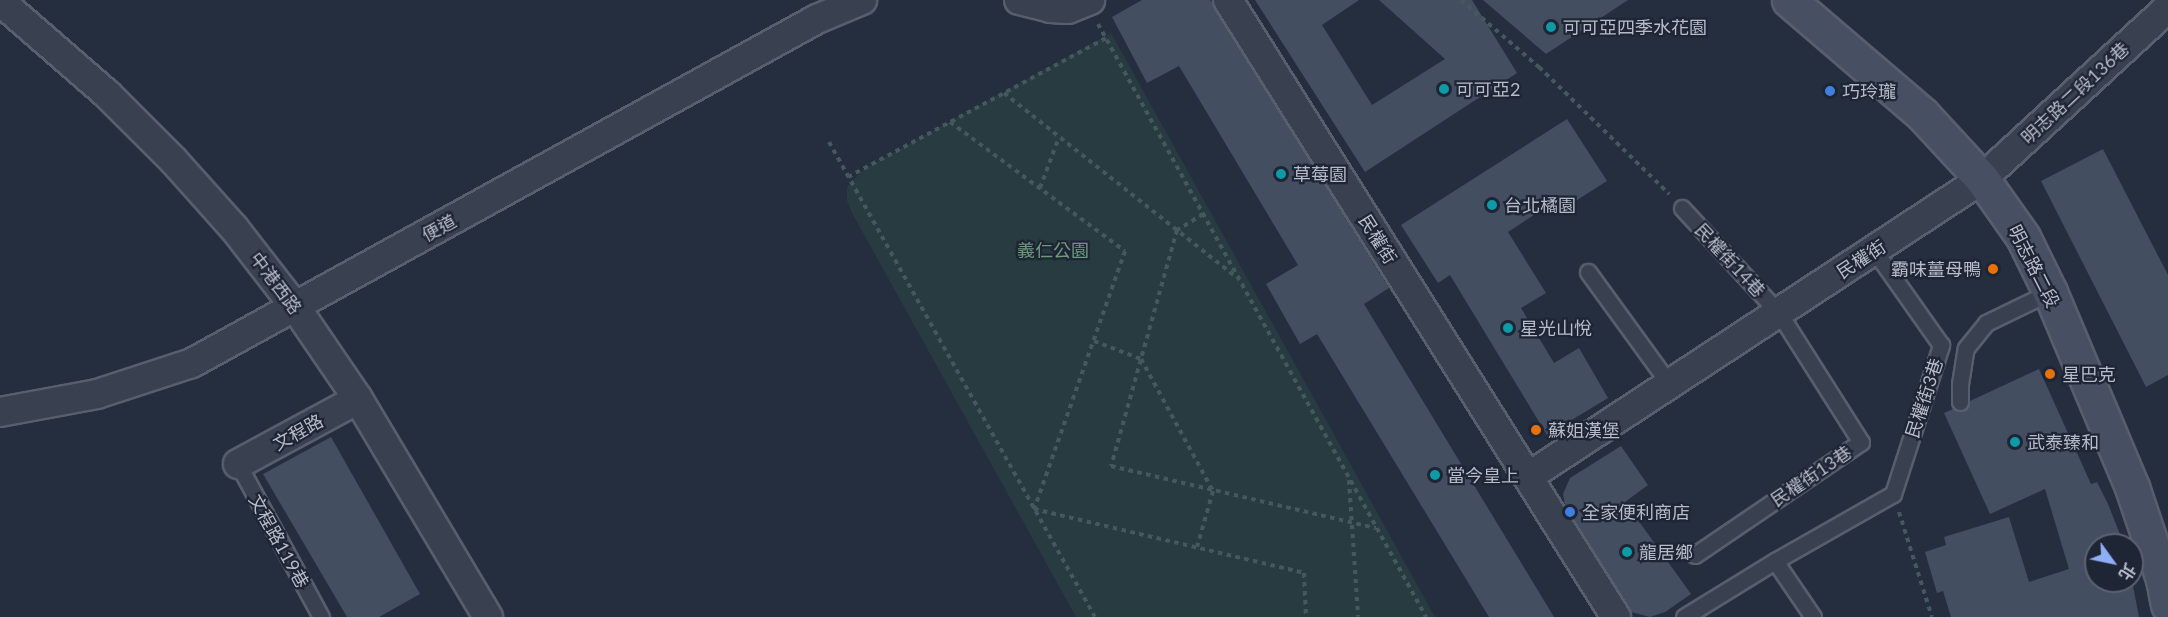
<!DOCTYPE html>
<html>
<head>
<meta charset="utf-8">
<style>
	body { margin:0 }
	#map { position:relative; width:2168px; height:617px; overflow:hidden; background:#252e3f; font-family:Lato,"Noto Sans TC",sans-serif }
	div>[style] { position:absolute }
	.green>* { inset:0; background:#273b40 }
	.building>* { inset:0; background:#444e61 }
	.path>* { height:4px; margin-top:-2px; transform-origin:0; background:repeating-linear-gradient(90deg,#45585d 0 4.5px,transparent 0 9px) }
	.roads { filter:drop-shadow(2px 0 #575e6c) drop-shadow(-2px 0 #575e6c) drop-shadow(0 2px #575e6c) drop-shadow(0 -2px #575e6c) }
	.lane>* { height:15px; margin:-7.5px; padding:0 7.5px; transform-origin:7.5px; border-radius:7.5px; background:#39404f }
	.street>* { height:28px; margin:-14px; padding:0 14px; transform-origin:14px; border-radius:14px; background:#39404f }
	.secondary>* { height:33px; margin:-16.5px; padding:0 16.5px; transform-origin:16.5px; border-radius:16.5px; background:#474f62 }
	.dots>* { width:16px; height:16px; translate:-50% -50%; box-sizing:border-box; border:3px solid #1e2534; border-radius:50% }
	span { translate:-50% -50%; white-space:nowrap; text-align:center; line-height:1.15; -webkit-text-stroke:4.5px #1e2534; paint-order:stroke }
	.poi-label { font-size:18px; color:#b6bcc9 }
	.left { translate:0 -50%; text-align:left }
	.right { translate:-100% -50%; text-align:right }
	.street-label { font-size:18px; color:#b6bcc9 }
	.park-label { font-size:18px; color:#6d9a7b }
	.north { position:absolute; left:2084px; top:533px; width:60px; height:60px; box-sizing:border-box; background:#1e2534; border:2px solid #5b6170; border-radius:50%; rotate:123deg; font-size:16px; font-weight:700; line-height:24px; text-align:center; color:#b6bcc9 }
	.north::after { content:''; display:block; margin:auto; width:21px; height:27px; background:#8eaef6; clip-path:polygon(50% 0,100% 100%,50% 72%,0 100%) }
</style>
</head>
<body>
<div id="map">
	<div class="green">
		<div style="clip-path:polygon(1111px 33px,1295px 364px,1435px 617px,1076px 617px,852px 213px,847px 201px,847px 187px,865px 168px)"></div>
	</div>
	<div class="building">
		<div style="clip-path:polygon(1142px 0,1210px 0,1389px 288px,1364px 304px,1554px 617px,1489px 617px,1317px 334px,1300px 344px,1266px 284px,1298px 265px,1179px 66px,1147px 83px,1112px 17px)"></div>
		<div style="clip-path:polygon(1255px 0,1359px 0,1322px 25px,1372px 105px,1445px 59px,1379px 0,1472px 0,1517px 73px,1365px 172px)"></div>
		<div style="clip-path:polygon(1483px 0,1628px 0,1546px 54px)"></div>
		<div style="clip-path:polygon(1567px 119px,1607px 181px,1563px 209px,1557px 200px,1508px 232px,1546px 293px,1521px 308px,1554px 363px,1579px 348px,1608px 398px,1547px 435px,1450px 275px,1438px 283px,1401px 225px)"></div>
		<div style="clip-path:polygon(2103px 149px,2168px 275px,2168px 375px,2146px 387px,2041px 181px)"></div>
		<div style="clip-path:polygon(2039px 369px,2091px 484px,2097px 482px,2108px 504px,2123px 542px,2123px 545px,2096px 545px,2096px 581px,2132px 581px,2139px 617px,1951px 617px,1943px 591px,1937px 593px,1925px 552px,1946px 545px,1944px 537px,2009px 517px,2029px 582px,2069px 569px,2045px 489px,1990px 514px,1944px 413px,1953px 409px,1964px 411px,1970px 401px)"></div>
		<div style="clip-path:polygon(331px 437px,420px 594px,379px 617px,347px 617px,263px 474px)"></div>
		<div style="clip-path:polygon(1621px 446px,1648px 485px,1625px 502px,1691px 594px,1665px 612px,1650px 617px,1631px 612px,1565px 505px,1563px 494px,1570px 478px)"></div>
	</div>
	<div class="path">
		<div style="left:1461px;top:0;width:103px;rotate:40.7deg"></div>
		<div style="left:1539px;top:67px;width:182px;rotate:44.3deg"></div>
		<div style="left:1098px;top:24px;width:678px;rotate:61.05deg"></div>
		<div style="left:1004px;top:93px;width:296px;rotate:38.4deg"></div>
		<div style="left:950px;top:122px;width:217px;rotate:36.4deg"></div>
		<div style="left:1125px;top:251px;width:274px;rotate:109.4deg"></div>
		<div style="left:1034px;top:509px;width:277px;rotate:13.3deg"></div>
		<div style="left:1304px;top:573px;width:44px;rotate:87.4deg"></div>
		<div style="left:829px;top:142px;width:544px;rotate:60.75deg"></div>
		<div style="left:848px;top:177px;width:293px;rotate:-28.3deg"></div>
		<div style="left:1040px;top:188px;width:54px;rotate:-69.6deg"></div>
		<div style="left:1203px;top:214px;width:31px;rotate:148deg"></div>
		<div style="left:1177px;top:230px;width:245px;rotate:105.6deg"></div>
		<div style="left:1111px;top:466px;width:272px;rotate:13.2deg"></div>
		<div style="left:1094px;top:341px;width:50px;rotate:21deg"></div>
		<div style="left:1141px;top:359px;width:150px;rotate:61.4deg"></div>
		<div style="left:1213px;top:491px;width:58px;rotate:105.9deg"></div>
		<div style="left:1349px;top:480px;width:137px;rotate:86.2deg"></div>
		<div style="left:1899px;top:512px;width:110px;rotate:72.6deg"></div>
	</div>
	<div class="roads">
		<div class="lane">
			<div style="left:1682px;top:208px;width:143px;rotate:47.3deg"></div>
			<div style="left:1779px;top:313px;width:153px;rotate:57.6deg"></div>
			<div style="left:1861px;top:442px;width:201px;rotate:145.8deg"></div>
			<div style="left:1588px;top:272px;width:140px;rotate:54deg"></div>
			<div style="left:1960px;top:402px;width:18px;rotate:-90deg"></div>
			<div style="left:1960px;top:384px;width:36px;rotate:-81deg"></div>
			<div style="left:1966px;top:348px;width:32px;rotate:-51deg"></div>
			<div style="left:1986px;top:323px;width:71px;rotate:-25.8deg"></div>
			<div style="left:238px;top:464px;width:174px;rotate:61.5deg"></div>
			<div style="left:1775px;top:561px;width:68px;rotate:55.8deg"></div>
			<div style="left:1684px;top:617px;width:107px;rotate:-31.6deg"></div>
			<div style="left:1775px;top:561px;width:136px;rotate:-29.6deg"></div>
			<div style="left:1893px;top:494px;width:157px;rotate:-72.1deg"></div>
			<div style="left:1941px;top:345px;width:116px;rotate:-125.2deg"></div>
		</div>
		<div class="street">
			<div style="left:1019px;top:0;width:32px;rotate:14deg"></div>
			<div style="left:1050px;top:8px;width:18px;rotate:3deg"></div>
			<div style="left:1068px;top:9px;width:24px;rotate:-22deg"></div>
			<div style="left:1228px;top:0;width:729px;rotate:57.84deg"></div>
			<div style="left:0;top:1px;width:142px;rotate:41deg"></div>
			<div style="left:107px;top:94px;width:95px;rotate:45deg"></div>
			<div style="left:174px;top:161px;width:90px;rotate:48.2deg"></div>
			<div style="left:234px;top:228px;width:101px;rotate:52.2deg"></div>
			<div style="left:296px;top:308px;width:110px;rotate:55.7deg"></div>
			<div style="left:358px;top:399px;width:254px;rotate:59.2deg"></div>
			<div style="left:0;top:412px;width:99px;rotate:-10.5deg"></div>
			<div style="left:97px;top:394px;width:100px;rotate:-18.1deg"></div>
			<div style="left:192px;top:363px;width:713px;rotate:-28.83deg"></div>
			<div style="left:817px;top:19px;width:49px;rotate:-22.9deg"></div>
			<div style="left:238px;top:464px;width:136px;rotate:-28.4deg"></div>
			<div style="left:1528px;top:477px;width:543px;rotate:-33.28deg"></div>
			<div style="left:1982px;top:179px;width:253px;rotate:-42.6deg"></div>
		</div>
		<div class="secondary">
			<div style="left:1789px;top:0;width:175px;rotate:40.6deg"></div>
			<div style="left:1922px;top:114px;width:88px;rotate:47.3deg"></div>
			<div style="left:1982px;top:179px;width:71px;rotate:54.7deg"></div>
			<div style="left:2023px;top:237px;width:61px;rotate:63.9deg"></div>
			<div style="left:2050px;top:292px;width:212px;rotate:67.2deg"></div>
			<div style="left:2132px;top:487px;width:97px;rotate:71.4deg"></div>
			<div style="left:2163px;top:579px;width:26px;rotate:79deg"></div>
		</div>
	</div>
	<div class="dots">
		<div style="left:1551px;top:27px;background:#0f9aa8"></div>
		<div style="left:1444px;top:89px;background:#0f9aa8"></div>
		<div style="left:1830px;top:91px;background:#3f7fe0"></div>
		<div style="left:1281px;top:174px;background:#0f9aa8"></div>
		<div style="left:1492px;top:205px;background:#0f9aa8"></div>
		<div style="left:1993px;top:269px;background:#e8710a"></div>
		<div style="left:1508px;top:328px;background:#0f9aa8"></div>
		<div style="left:2050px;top:374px;background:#e8710a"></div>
		<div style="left:1536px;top:430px;background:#e8710a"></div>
		<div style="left:2015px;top:442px;background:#0f9aa8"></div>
		<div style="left:1435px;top:475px;background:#0f9aa8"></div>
		<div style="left:1570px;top:512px;background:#3f7fe0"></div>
		<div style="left:1627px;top:552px;background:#0f9aa8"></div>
	</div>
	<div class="poi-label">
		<span class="left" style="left:1563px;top:27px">可可亞四季水花園</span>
		<span class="left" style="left:1456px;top:89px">可可亞2</span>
		<span class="left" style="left:1842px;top:91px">巧玲瓏</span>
		<span class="left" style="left:1293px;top:174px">草莓園</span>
		<span class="left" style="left:1504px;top:205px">台北橘園</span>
		<span class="right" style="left:1981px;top:269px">霸味薑母鴨</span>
		<span class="left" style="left:1520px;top:328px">星光山悅</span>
		<span class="left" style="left:2062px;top:374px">星巴克</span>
		<span class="left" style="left:1548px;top:430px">蘇姐漢堡</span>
		<span class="left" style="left:2027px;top:442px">武泰臻和</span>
		<span class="left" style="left:1447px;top:475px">當今皇上</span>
		<span class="left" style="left:1582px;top:512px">全家便利商店</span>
		<span class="left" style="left:1639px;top:552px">龍居鄉</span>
	</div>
	<div class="street-label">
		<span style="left:2075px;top:93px;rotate:-43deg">明志路二段136巷</span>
		<span style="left:439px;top:228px;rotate:-29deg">便道</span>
		<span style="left:1378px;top:239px;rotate:58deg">民權街</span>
		<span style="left:1861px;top:259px;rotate:-33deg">民權街</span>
		<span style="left:1730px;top:260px;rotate:47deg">民權街14巷</span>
		<span style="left:2034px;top:266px;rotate:63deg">明志路二段</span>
		<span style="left:276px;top:283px;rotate:53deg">中港西路</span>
		<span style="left:1924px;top:398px;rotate:-72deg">民權街3巷</span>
		<span style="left:298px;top:432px;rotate:-29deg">文程路</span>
		<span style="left:1811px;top:476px;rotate:-34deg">民權街13巷</span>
		<span style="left:279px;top:541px;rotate:61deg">文程路119巷</span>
	</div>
	<div class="park-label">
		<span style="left:1053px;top:250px">義仁公園</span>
	</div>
	<div class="north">北</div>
</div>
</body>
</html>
